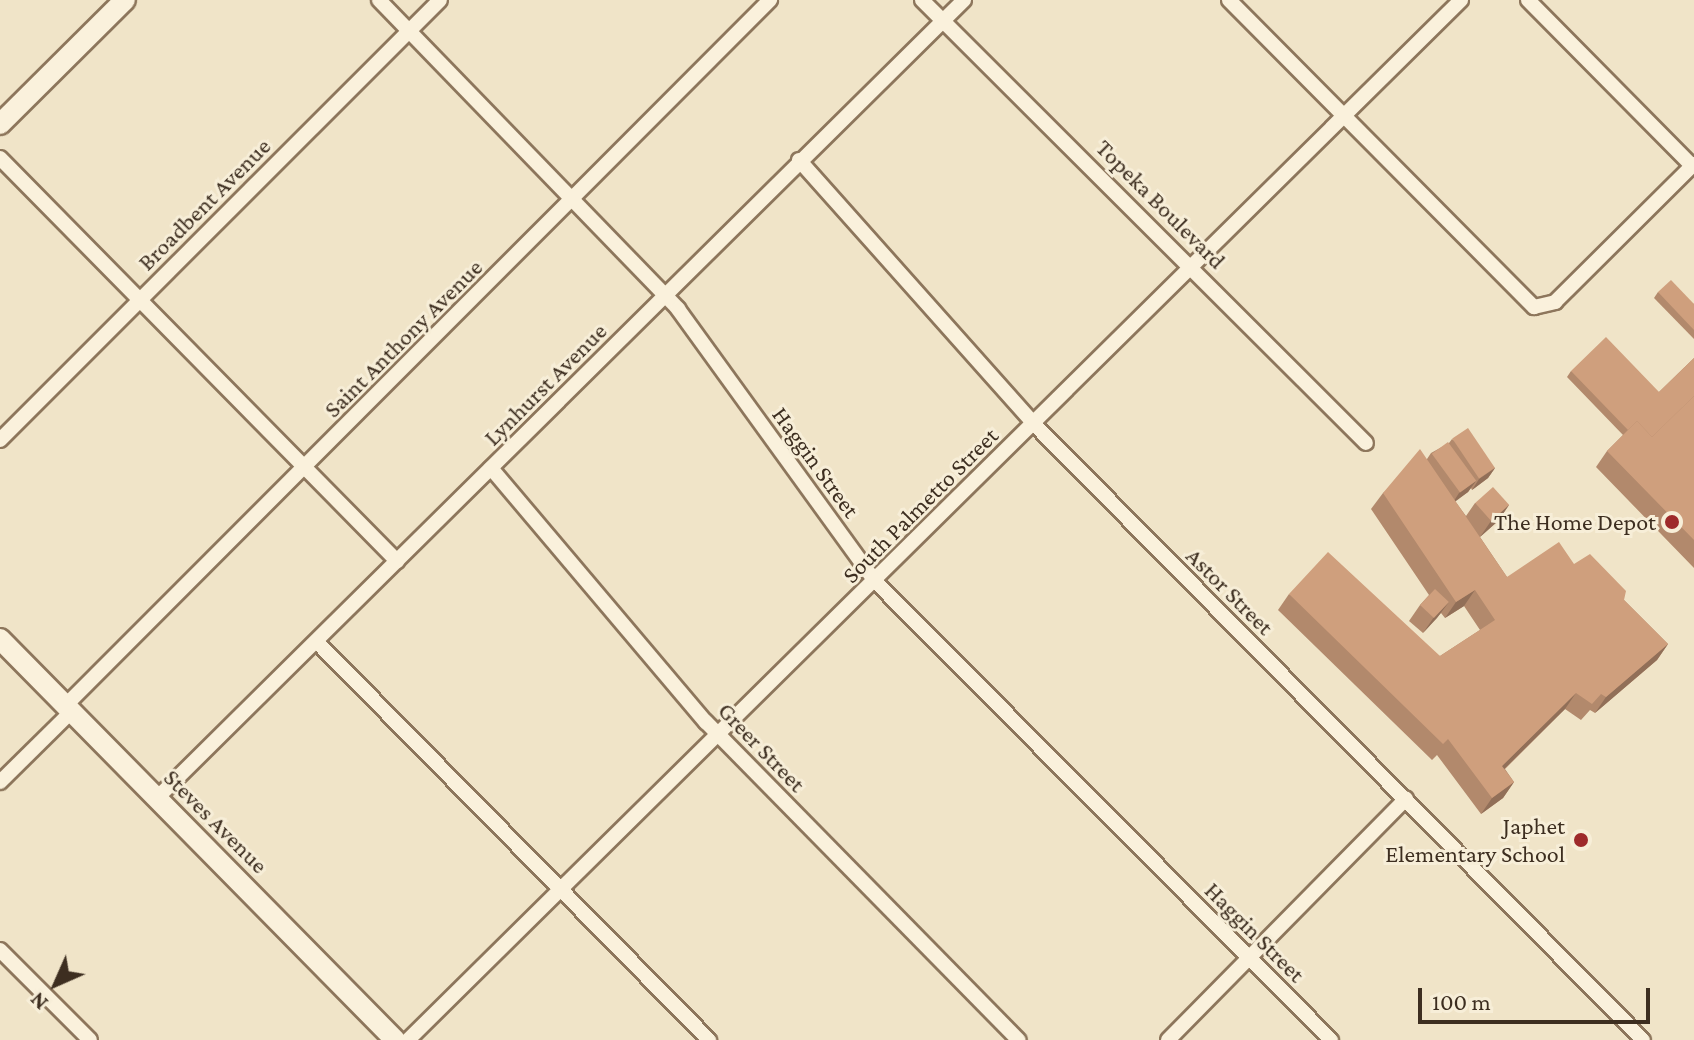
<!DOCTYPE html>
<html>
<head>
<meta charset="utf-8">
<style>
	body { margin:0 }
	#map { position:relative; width:1694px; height:1040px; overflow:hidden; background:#f0e4c8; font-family:"Crimson Pro",serif }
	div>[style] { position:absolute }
	.roads { filter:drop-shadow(2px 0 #8d765c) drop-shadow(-2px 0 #8d765c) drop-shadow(0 2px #8d765c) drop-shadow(0 -2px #8d765c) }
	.street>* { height:14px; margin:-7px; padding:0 7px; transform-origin:7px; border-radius:7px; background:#faf1dc }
	.secondary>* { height:20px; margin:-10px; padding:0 10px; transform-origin:10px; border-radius:10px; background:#faf1dc }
	.wall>* { inset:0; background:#b2896c }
	.shaded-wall>* { inset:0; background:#916f58 }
	.building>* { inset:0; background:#cf9f7d; transform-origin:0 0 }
	.dots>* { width:22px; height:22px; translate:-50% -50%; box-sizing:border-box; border:4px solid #f7eed8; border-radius:50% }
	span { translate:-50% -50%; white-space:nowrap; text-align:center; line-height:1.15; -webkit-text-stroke:6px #f7eed8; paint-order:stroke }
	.street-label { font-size:24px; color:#3d2e20 }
	.poi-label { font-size:24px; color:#3d2e20 }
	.right { translate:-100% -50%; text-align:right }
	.north { position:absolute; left:16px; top:944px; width:80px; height:80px; -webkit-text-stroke:6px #f7eed8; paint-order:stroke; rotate:225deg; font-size:22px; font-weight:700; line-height:32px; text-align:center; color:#3d2e20 }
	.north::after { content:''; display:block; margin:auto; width:28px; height:36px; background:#3d2e20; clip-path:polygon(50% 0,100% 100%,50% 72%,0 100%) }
	.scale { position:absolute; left:1418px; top:988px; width:232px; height:36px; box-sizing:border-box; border:4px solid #3d2e20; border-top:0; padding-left:10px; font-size:24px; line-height:28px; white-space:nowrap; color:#3d2e20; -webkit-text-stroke:6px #f7eed8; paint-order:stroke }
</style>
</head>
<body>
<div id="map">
	<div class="roads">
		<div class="street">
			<div style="left:379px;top:0;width:430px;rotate:45.9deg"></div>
			<div style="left:678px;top:309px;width:336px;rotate:54.1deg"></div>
			<div style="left:875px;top:581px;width:647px;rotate:45.19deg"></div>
			<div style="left:922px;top:0;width:627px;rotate:44.94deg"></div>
			<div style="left:1229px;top:0;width:433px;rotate:45.2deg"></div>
			<div style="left:1534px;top:307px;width:22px;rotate:-13deg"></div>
			<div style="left:1555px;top:302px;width:196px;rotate:-44.8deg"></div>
			<div style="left:1528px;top:0;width:233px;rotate:45.3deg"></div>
			<div style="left:0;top:158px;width:566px;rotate:45.43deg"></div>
			<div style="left:799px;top:160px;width:353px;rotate:48.3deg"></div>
			<div style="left:1034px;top:424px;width:866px;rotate:45.33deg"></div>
			<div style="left:0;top:440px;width:622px;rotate:-45deg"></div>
			<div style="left:491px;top:468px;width:333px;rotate:49.8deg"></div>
			<div style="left:706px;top:722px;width:446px;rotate:45.5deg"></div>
			<div style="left:317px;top:642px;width:559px;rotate:45.44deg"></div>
			<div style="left:65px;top:706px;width:998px;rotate:-45.04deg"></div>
			<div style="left:0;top:782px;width:100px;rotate:-44.6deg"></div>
			<div style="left:157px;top:798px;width:1135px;rotate:-44.68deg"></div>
			<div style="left:0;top:950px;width:127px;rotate:45deg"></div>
			<div style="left:408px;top:1040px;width:1480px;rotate:-44.64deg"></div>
			<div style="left:1168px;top:1040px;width:339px;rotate:-45.4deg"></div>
		</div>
		<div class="secondary">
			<div style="left:0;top:124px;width:176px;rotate:-44.8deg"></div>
			<div style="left:0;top:639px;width:563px;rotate:45.43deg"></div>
		</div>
	</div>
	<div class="wall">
		<div style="clip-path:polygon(1658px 292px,1694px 304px,1694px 339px,1654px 298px)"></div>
		<div style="clip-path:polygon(1694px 358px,1694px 568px,1596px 467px,1607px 451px,1623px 435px,1567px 377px,1571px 371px,1659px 392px)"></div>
		<div style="clip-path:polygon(1452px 439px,1495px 468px,1488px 478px,1472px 490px,1471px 488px,1468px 492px,1455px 501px,1466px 516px,1475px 503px,1509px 505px,1498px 521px,1480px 537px,1507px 577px,1574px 564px,1624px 600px,1668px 644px,1657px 660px,1595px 713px,1590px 710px,1581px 720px,1565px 709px,1505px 769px,1514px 782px,1503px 798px,1481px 814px,1437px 755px,1432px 760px,1278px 610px,1289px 594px,1440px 656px,1480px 630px,1464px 606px,1445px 618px,1441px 613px,1423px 633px,1409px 621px,1420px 605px,1429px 595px,1371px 509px,1383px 493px,1427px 459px,1431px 453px,1449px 443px)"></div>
	</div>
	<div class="shaded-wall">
		<div style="clip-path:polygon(1495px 468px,1488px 478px,1472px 490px,1479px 479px)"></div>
		<div style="clip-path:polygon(1476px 481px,1468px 492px,1452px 504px,1459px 493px)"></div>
		<div style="clip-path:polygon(1509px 505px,1498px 521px,1480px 537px,1491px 521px)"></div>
		<div style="clip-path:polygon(1475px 590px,1464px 606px,1445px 618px,1456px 602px)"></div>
		<div style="clip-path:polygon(1449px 602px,1437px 618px,1423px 633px,1434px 617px)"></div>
		<div style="clip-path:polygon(1668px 644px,1657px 660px,1595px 713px,1606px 697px)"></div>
		<div style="clip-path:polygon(1576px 693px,1565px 709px,1491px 782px,1502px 766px)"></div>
		<div style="clip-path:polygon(1514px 782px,1503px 798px,1481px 814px,1492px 798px)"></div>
	</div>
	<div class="building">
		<div style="clip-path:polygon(1671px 280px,1694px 304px,1694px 330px,1658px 292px)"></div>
		<div style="clip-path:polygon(1606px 337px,1659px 392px,1694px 358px,1694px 396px,1652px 437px,1637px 421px,1628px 430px,1571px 371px)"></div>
		<div style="clip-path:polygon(1694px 396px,1694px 540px,1607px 451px,1637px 421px,1652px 437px)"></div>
		<div style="left:1468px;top:428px;width:48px;height:19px;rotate:56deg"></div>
		<div style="left:1448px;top:442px;width:48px;height:20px;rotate:54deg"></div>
		<div style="clip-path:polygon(1420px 449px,1507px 577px,1559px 542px,1574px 564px,1590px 554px,1626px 591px,1624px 600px,1668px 644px,1606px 697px,1601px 694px,1592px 704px,1576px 693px,1502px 766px,1514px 782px,1492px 798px,1448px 739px,1443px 744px,1289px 594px,1328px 552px,1440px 656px,1495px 620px,1475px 590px,1456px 602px,1383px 493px)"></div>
		<div style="left:1493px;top:487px;width:24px;height:24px;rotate:48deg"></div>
		<div style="left:1435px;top:589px;width:19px;height:22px;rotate:43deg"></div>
	</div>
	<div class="dots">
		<div style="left:1672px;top:522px;background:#9e2a2b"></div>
		<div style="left:1581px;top:840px;background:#9e2a2b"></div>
	</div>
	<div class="street-label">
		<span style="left:204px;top:204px;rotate:-45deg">Broadbent Avenue</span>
		<span style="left:1161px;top:204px;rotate:45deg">Topeka Boulevard</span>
		<span style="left:403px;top:338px;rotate:-45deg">Saint Anthony Avenue</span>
		<span style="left:545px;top:384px;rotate:-45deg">Lynhurst Avenue</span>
		<span style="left:816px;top:462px;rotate:54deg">Haggin Street</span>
		<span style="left:920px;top:505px;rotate:-45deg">South Palmetto Street</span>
		<span style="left:1230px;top:591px;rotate:45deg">Astor Street</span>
		<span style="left:762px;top:747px;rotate:46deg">Greer Street</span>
		<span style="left:216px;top:821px;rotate:45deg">Steves Avenue</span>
		<span style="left:1255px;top:932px;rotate:45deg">Haggin Street</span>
	</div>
	<div class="poi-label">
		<span class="right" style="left:1656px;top:522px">The Home Depot</span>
		<span class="right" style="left:1565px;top:840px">Japhet<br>Elementary School</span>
	</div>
	<div class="north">N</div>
	<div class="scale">100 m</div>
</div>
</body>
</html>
